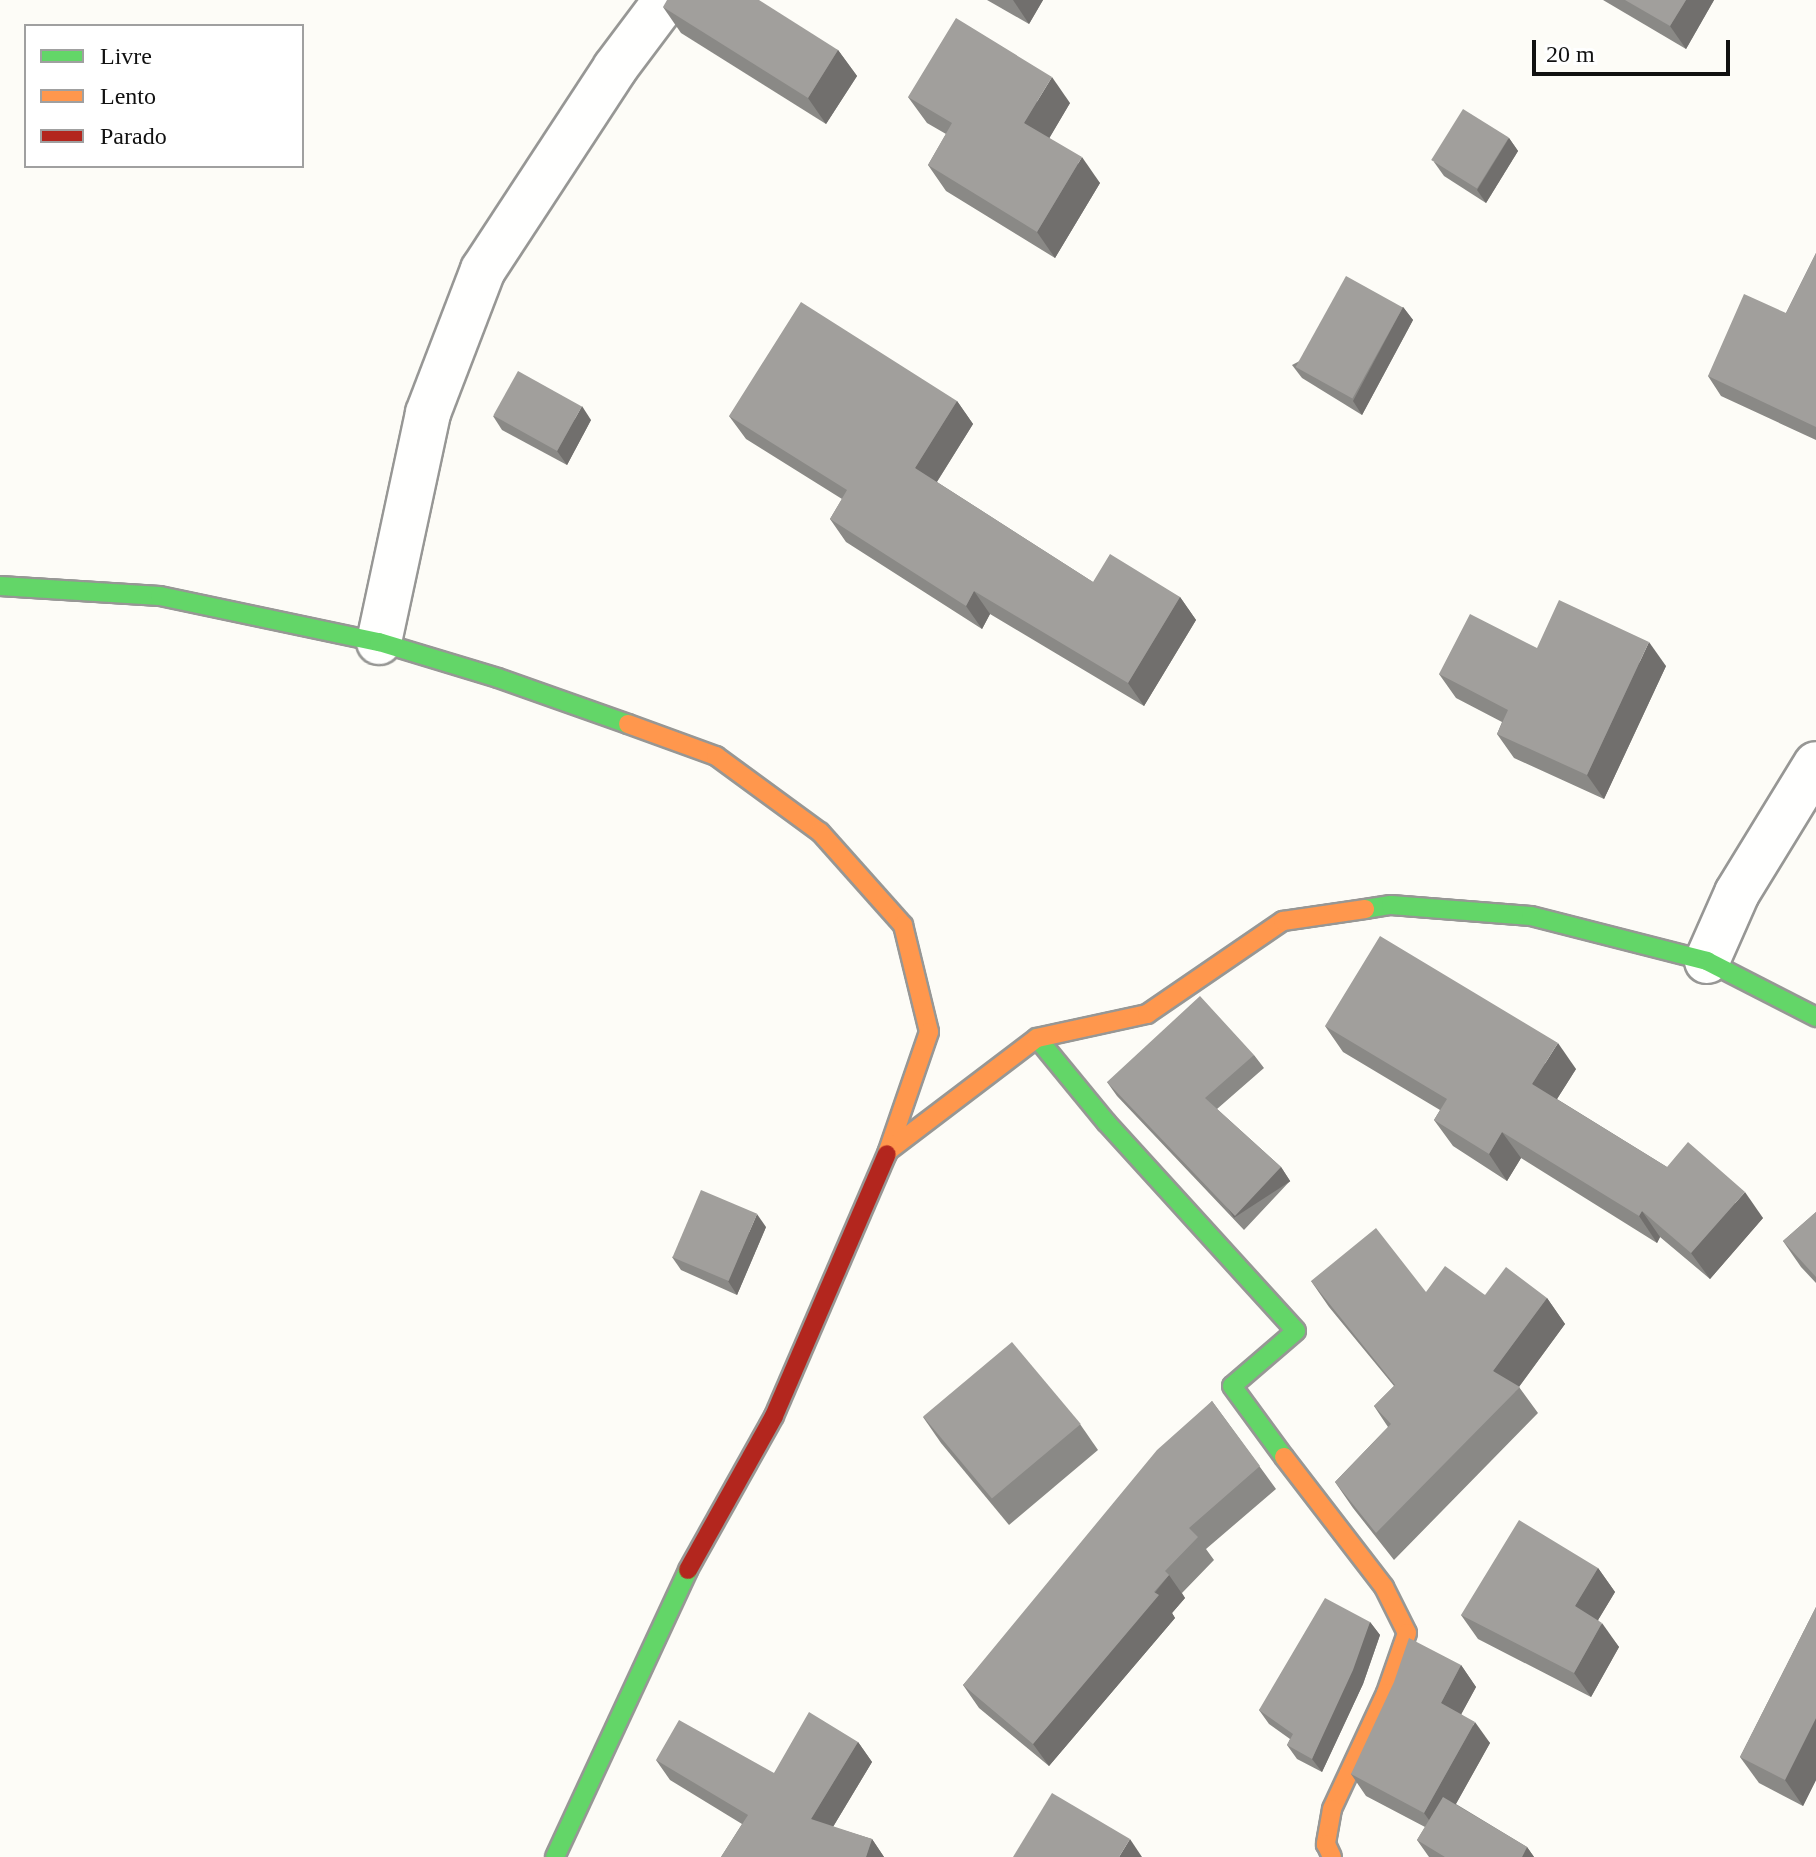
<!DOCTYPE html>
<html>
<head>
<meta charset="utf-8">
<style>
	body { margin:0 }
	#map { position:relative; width:1816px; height:1857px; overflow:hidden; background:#fdfcf7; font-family:"Times New Roman",serif }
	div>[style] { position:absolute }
	.roads { filter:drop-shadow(2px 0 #979795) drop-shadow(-2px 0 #979795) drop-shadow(0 2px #979795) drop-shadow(0 -2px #979795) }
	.street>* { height:44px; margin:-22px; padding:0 22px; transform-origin:22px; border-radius:22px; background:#fffffe }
	.fast>* { height:18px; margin:-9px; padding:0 9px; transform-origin:9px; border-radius:9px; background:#63d668 }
	.slow>* { height:18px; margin:-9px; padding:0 9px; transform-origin:9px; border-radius:9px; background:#ff974d }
	.jam>* { height:18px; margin:-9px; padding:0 9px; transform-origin:9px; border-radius:9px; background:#b3261e }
	.wall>* { inset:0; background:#8a8986 }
	.shaded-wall>* { inset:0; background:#716f6d; transform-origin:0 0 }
	.building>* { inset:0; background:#a19f9c; transform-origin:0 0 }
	span { translate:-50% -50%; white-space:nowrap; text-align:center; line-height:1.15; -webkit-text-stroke:8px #fff; paint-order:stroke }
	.legend { position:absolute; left:24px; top:24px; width:280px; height:144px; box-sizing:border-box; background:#fff; border:2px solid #a0a0a0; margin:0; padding:10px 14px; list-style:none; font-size:24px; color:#111 }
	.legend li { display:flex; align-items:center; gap:16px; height:40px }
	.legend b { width:40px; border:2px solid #a0a0a0 }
	.scale { position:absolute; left:1532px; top:40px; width:198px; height:36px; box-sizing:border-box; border:4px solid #111; border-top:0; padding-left:10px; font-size:24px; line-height:28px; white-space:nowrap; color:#111; -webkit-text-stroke:6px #fff; paint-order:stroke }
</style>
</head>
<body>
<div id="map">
	<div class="roads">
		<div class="street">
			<div style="left:379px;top:642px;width:234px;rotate:-77.9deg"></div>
			<div style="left:428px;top:413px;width:153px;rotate:-69deg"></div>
			<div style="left:483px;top:270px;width:241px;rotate:-56.8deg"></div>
			<div style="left:615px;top:68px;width:85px;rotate:-53.1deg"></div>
			<div style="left:1707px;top:961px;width:74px;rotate:-66.2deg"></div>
			<div style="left:1737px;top:893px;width:151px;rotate:-58.5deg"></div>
		</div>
		<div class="fast">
			<div style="left:0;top:586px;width:160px;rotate:3.6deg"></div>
			<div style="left:160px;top:596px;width:224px;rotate:11.9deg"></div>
			<div style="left:379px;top:642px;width:124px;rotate:16.8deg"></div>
			<div style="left:498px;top:678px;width:138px;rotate:19.5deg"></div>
			<div style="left:1365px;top:909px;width:26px;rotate:-9deg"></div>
			<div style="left:1391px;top:905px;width:140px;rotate:4.5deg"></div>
			<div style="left:1531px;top:916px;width:182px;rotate:14.3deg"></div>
			<div style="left:1707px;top:961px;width:123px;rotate:27.2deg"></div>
			<div style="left:1037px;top:1038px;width:109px;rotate:50.6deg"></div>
			<div style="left:1106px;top:1122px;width:282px;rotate:47.7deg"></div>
			<div style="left:1296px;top:1331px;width:84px;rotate:139.3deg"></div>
			<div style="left:1232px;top:1386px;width:88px;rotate:53.8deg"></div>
			<div style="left:555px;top:1857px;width:316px;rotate:-65.1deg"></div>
		</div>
		<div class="slow">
			<div style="left:628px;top:724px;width:94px;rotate:20deg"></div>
			<div style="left:716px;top:756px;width:129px;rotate:36.2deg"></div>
			<div style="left:820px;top:832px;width:125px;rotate:48.3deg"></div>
			<div style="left:903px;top:925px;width:110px;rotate:76.3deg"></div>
			<div style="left:929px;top:1032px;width:129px;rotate:109deg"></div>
			<div style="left:888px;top:1151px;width:187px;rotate:-37.2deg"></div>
			<div style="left:1037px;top:1038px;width:113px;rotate:-12.3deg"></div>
			<div style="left:1147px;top:1014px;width:165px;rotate:-34.4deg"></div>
			<div style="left:1283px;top:921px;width:83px;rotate:-8.3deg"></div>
			<div style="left:1284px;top:1457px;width:164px;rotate:52.4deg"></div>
			<div style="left:1384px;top:1587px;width:51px;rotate:63.4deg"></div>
			<div style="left:1407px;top:1633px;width:64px;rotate:109.3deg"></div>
			<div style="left:1386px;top:1693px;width:128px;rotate:115deg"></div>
			<div style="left:1332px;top:1809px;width:36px;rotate:100deg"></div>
			<div style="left:1326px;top:1844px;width:14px;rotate:65deg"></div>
		</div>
		<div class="jam">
			<div style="left:688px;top:1570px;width:176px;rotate:-60.8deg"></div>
			<div style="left:774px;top:1416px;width:285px;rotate:-66.7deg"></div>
		</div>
	</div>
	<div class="wall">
		<div style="clip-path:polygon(987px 0,1043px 0,1029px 24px)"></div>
		<div style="clip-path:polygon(1603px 0,1714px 0,1686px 49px)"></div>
		<div style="clip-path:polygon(663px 7px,838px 50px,857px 76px,826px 124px,681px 33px)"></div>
		<div style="clip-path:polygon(908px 97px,1070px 103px,1049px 138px,1100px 183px,1055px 258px,946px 191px,928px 165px,946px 134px,927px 123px)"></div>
		<div style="clip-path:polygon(1509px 138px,1518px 151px,1486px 203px,1444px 176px,1434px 162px)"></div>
		<div style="clip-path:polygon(1816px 253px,1816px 440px,1721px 396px,1708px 376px,1786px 313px)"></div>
		<div style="clip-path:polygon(1403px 307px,1413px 320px,1362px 415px,1302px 378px,1292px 365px)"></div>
		<div style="clip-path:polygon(957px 401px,973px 424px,937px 482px,1093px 582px,1180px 597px,1196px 620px,1144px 706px,990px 614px,982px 629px,846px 542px,830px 519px,842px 499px,746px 439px,729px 416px)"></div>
		<div style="clip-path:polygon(493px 416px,591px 420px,567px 465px,502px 430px)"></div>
		<div style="clip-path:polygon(1537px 648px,1666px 666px,1604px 799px,1514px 758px,1497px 734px,1502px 722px,1456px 698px,1439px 674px)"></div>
		<div style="clip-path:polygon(1325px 1026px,1576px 1069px,1557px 1099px,1667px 1167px,1763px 1218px,1710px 1279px,1660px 1237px,1657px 1243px,1521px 1158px,1507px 1181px,1453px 1146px,1434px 1120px,1440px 1110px,1343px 1052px)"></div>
		<div style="clip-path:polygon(1254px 1055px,1264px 1068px,1217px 1109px,1281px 1167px,1290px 1181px,1244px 1230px,1117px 1096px,1107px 1082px)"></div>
		<div style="clip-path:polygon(1816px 1212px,1816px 1283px,1801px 1267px,1783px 1241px)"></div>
		<div style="clip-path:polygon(766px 1227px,737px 1295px,681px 1270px,672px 1257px)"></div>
		<div style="clip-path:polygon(1311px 1281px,1426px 1292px,1547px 1298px,1565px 1324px,1519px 1387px,1538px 1413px,1394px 1560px,1353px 1508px,1335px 1482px,1388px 1427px,1374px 1406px,1394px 1386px,1329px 1307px)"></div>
		<div style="clip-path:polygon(1212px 1401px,1276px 1489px,1206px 1549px,1214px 1560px,1182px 1593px,1185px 1598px,1172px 1613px,1175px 1618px,1049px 1766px,979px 1708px,963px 1685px)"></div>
		<div style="clip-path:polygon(923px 1417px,1080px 1424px,1098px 1450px,1009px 1525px,941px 1443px)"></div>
		<div style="clip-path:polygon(1598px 1568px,1615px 1592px,1598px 1620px,1619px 1647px,1591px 1697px,1478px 1639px,1461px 1615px)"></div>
		<div style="clip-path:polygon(1816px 1607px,1816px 1780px,1803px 1806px,1759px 1783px,1740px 1757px)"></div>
		<div style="clip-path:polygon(1370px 1622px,1380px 1635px,1363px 1684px,1322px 1772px,1297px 1759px,1287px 1745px,1290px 1739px,1269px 1724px,1259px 1710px)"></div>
		<div style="clip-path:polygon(1461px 1665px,1476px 1687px,1461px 1714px,1490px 1743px,1456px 1804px,1527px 1847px,1534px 1857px,1429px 1857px,1417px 1840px,1425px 1827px,1366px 1796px,1351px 1774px)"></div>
		<div style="clip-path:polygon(858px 1742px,872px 1762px,833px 1827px,872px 1839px,884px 1857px,721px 1857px,742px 1824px,670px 1780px,656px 1760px,774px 1773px)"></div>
	</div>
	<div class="shaded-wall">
		<div style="clip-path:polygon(1013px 0,1043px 0,1029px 24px)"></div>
		<div style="clip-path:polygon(1686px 0,1714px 0,1686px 49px,1670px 26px)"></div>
		<div style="clip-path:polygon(838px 50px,857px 76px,826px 124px,808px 98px)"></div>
		<div style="clip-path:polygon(1052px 77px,1070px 103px,1043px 149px,1024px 123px)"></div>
		<div style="clip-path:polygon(1509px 138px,1518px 151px,1486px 203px,1477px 190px)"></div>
		<div style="clip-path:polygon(1082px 157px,1100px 183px,1055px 258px,1037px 232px)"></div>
		<div style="clip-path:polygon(1403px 307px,1413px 320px,1362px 415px,1353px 401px)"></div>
		<div style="clip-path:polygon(957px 401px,973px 424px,931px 491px,915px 468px)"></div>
		<div style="clip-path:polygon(582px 406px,591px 420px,567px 465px,557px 451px)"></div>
		<div style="clip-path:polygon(974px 591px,990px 614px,982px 629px,966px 606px)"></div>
		<div style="clip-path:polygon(1180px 597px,1196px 620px,1144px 706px,1128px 683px)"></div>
		<div style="clip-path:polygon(1649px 642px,1666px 666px,1604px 799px,1587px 775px)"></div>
		<div style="clip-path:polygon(1558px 1043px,1576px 1069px,1550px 1110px,1532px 1084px)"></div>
		<div style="clip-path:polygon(1502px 1132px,1521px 1158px,1507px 1181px,1489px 1154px)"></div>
		<div style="left:1281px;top:1167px;width:17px;height:67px;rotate:57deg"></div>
		<div style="clip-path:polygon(1745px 1192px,1763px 1218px,1710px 1279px,1691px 1253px)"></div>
		<div style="clip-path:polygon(1642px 1211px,1660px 1237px,1657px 1243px,1639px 1216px)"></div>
		<div style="clip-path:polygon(757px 1214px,766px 1227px,737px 1295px,728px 1281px)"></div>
		<div style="clip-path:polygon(1547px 1298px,1565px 1324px,1515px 1392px,1493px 1371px)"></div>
		<div style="clip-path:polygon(1598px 1568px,1615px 1592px,1592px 1630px,1575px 1606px)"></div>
		<div style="clip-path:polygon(1169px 1575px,1185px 1598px,1172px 1613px,1175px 1618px,1049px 1766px,1033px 1744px)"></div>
		<div style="clip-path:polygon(1370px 1622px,1380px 1635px,1363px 1684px,1322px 1772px,1312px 1759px)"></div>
		<div style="clip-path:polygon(1602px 1623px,1619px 1647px,1591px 1697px,1574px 1673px)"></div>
		<div style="clip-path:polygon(1461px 1665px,1476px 1687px,1456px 1724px,1441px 1703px)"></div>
		<div style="clip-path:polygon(1816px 1718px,1816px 1780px,1803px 1806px,1785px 1780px)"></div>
		<div style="clip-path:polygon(1475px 1722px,1490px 1743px,1439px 1834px,1424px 1813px)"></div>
		<div style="clip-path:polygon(858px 1742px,872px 1762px,825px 1840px,811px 1819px)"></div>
		<div style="clip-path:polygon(872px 1839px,884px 1857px,866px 1857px)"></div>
		<div style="clip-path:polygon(1130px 1839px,1142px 1857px,1119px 1857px)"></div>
		<div style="clip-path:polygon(1527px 1847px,1534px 1857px,1522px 1857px)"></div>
	</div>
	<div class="building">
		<div style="clip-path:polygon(667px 0,759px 0,838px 50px,808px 98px,663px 7px)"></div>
		<div style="clip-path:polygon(1625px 0,1686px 0,1670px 26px)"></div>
		<div style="clip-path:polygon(956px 18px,1052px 77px,1024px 123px,1082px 157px,1037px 232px,928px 165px,952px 123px,908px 97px)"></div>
		<div style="left:1463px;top:109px;width:54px;height:60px;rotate:32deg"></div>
		<div style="clip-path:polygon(1816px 253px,1816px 427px,1708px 376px,1744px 294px,1786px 313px)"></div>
		<div style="left:1346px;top:276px;width:65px;height:104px;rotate:29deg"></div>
		<div style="clip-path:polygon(801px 302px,957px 401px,915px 468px,1093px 582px,1110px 554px,1180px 597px,1128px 683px,974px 591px,966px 606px,830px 519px,847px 490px,729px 416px)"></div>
		<div style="left:518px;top:371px;width:73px;height:51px;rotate:29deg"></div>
		<div style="clip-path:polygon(1559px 600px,1649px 642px,1587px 775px,1497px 734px,1508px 710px,1439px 674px,1470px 614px,1537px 648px)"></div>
		<div style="clip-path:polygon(1380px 936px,1558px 1043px,1532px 1084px,1667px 1167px,1688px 1142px,1745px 1192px,1691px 1253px,1642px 1211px,1639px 1216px,1502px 1132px,1489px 1154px,1434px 1120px,1447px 1099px,1325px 1026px)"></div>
		<div style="clip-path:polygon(1200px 996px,1254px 1055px,1205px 1098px,1281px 1167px,1235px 1216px,1107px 1082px)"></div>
		<div style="left:701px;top:1190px;width:61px;height:73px;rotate:23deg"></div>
		<div style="clip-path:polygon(1816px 1212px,1816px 1277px,1783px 1241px)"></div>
		<div style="clip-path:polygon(1376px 1228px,1426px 1292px,1445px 1266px,1485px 1295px,1506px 1267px,1547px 1298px,1493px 1371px,1520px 1387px,1376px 1533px,1335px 1482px,1391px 1424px,1374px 1406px,1395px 1385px,1311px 1281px)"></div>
		<div style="left:1012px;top:1342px;width:107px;height:116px;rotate:50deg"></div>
		<div style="clip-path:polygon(1212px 1401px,1260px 1466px,1189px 1528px,1198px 1537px,1165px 1571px,1169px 1575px,1154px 1592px,1159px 1595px,1033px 1744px,963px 1685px,1157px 1450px)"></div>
		<div style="clip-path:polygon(1519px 1520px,1598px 1568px,1575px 1606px,1602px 1623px,1574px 1673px,1461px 1615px)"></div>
		<div style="clip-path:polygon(1325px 1598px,1370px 1622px,1353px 1670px,1312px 1759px,1287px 1745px,1293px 1734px,1259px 1710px)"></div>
		<div style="clip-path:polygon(1816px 1607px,1816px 1718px,1785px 1780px,1740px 1757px)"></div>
		<div style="clip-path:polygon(1409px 1638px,1461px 1665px,1441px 1703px,1475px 1722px,1424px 1813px,1351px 1774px,1394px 1682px)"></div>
		<div style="clip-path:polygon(809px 1712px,858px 1742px,811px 1819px,872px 1839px,866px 1857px,721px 1857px,748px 1815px,656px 1760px,679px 1720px,774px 1773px)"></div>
		<div style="clip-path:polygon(1052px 1793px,1130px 1839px,1119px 1857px,1013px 1857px)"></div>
		<div style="clip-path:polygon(1443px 1797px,1527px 1847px,1522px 1857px,1445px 1857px,1417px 1840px)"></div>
	</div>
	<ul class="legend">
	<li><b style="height:10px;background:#63d668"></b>Livre</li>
	<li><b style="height:10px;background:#ff974d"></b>Lento</li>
	<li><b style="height:10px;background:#b3261e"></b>Parado</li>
	</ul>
	<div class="scale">20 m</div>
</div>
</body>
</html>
